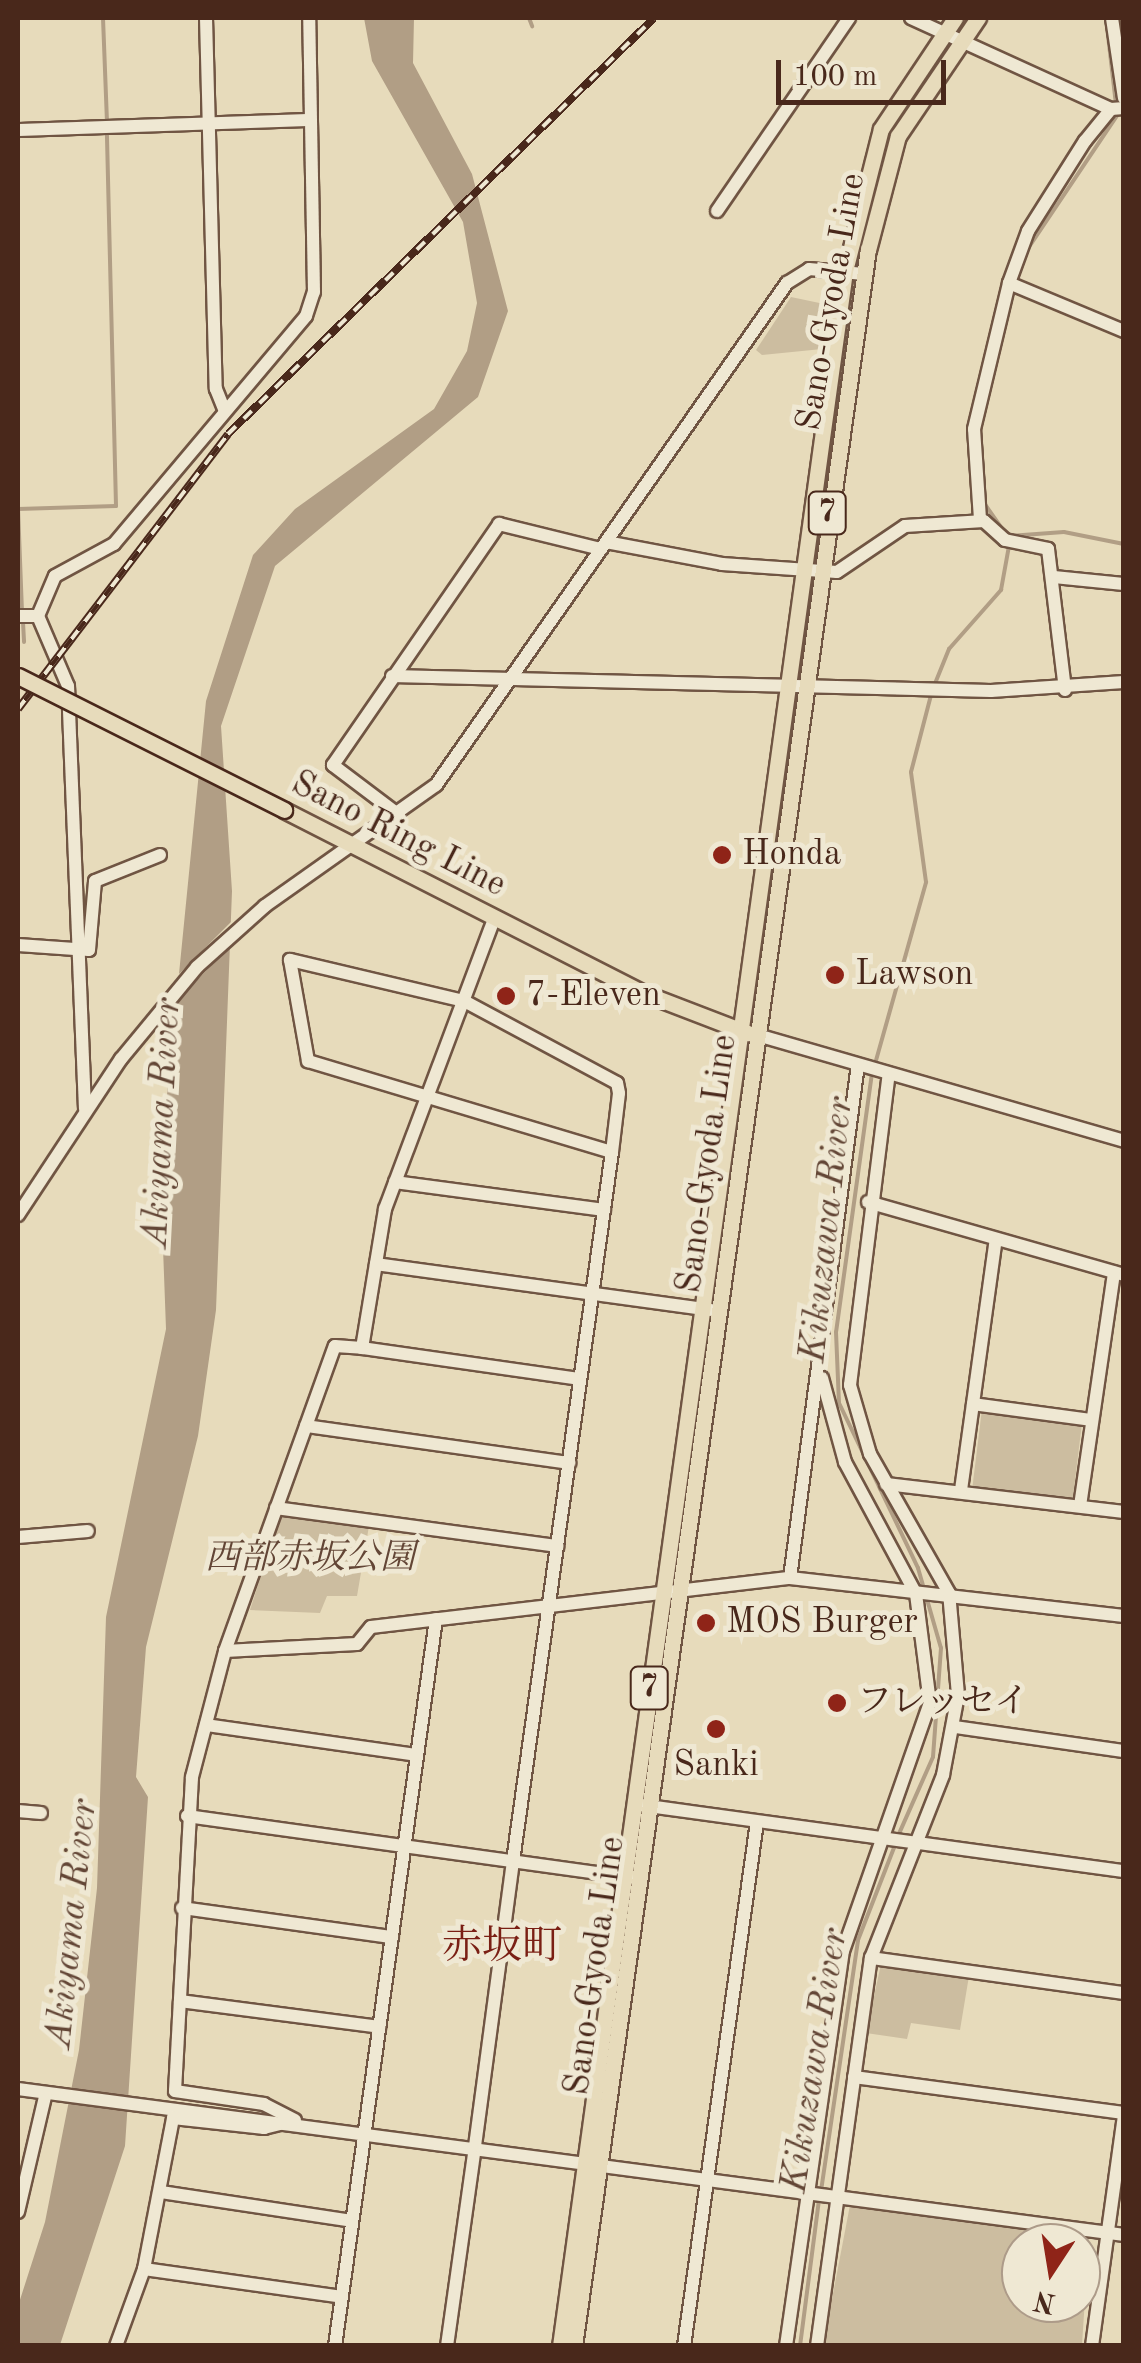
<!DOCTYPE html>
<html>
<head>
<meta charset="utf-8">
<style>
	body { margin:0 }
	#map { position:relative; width:1141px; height:2363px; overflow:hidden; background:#e7dbbb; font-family:"Old Standard TT","Noto Serif JP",serif }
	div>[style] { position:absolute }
	.green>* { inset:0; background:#ccbda0; transform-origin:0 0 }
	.water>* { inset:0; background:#b19e85 }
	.pier>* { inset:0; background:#e7dbbb }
	.stream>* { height:4px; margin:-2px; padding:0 2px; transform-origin:2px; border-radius:2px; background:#b19e85 }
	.roads { filter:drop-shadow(2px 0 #705543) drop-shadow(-2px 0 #705543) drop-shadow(0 2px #705543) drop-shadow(0 -2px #705543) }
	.minor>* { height:12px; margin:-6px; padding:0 6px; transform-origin:6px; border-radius:6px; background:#efe8d3 }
	.major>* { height:15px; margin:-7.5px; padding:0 7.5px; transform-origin:7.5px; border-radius:7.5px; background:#e7dbbb }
	.rail>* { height:8px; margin-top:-4px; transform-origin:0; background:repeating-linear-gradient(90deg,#efe8d3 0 11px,#49281b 0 22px); box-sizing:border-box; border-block:2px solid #49281b }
	.bridges { filter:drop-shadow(2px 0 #49281b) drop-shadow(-2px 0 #49281b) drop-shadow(0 2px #49281b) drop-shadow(0 -2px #49281b) }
	.major-bridge>* { height:15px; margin:-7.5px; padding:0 7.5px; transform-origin:7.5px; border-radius:7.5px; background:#e7dbbb }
	.dots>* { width:28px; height:28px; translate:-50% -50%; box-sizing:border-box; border:5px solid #efe8d3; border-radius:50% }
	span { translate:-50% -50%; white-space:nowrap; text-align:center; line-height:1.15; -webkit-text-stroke:10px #efe8d3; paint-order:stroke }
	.shield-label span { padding:2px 8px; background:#efe8d3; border:2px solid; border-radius:8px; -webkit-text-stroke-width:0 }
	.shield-label { font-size:32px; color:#49281b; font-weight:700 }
	.street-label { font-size:35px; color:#49281b }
	.poi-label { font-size:35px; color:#49281b }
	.left { translate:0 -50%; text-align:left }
	.park-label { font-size:35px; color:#634636; font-style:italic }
	.water-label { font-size:38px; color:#634636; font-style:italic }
	.quarter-label { font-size:40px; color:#7a1f14 }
	.frame { position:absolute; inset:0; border:20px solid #49281b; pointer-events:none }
	.north { position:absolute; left:1001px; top:2223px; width:100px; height:100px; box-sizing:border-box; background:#efe8d3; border:2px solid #ad9b89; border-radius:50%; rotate:192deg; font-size:28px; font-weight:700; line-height:40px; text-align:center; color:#49281b }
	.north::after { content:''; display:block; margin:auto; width:35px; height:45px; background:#8f2418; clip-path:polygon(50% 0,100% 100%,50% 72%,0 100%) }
	.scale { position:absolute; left:776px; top:60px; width:170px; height:45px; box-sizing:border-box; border:5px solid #49281b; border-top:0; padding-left:12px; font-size:30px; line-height:35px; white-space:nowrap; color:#49281b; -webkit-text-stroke:8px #efe8d3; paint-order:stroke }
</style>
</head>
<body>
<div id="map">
	<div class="green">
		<div style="clip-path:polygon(791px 297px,829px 305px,822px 349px,762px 355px,756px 350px)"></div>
		<div style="left:982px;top:1409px;width:101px;height:78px;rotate:7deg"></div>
		<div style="clip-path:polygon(281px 1514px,369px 1526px,357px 1596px,327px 1596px,320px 1613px,250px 1610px)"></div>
		<div style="clip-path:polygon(881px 1964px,969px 1976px,960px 2030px,911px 2023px,907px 2039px,866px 2033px)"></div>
		<div style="clip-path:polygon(evenodd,850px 2205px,1089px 2237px,1082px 2345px,823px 2346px,850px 2205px,1021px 2243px,1081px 2243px,1081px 2303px,1021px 2303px,1021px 2243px)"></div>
	</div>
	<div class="water">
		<div style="clip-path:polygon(364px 18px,414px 18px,413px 63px,472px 174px,508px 311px,478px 397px,275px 566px,221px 726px,232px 891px,216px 1310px,198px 1436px,146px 1647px,136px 1777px,148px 1797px,125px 2146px,60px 2345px,18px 2346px,18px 2306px,45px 2222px,79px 2050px,97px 1888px,106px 1617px,166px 1329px,160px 1166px,206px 701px,253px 555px,295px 509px,434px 409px,467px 351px,477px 303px,463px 222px,372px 61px)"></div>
	</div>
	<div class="pier">
		<div style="clip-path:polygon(236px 917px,235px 941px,165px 1013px,167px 986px)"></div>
	</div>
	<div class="stream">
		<div style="left:103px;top:18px;width:104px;rotate:87.8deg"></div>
		<div style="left:529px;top:18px;width:9px;rotate:69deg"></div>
		<div style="left:1106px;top:18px;width:88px;rotate:83.4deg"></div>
		<div style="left:1029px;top:247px;width:160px;rotate:-56.2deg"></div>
		<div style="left:984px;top:503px;width:32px;rotate:55deg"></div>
		<div style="left:1008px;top:536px;width:56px;rotate:-4.1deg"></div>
		<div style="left:1064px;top:532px;width:61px;rotate:11.3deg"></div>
		<div style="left:22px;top:612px;width:103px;rotate:-92.2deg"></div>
		<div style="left:18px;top:509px;width:98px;rotate:-1.8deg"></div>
		<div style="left:116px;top:506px;width:374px;rotate:-91.4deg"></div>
		<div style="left:23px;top:622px;width:20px;rotate:87deg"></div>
		<div style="left:934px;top:686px;width:40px;rotate:-68deg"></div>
		<div style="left:949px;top:649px;width:79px;rotate:-48.6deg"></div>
		<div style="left:1001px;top:590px;width:45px;rotate:-79.7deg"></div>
		<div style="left:875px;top:1064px;width:189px;rotate:-74.3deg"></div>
		<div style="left:926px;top:882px;width:111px;rotate:-97.8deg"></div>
		<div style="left:911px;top:772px;width:80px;rotate:-75.4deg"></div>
		<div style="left:872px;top:1073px;width:261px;rotate:97.9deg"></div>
		<div style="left:836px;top:1332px;width:71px;rotate:87.6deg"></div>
		<div style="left:839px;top:1403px;width:183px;rotate:64.4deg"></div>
		<div style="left:918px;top:1568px;width:83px;rotate:74deg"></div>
		<div style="left:941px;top:1648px;width:109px;rotate:94.2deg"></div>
		<div style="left:933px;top:1757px;width:86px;rotate:113.9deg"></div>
		<div style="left:821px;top:2191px;width:254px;rotate:-81.6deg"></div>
		<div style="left:858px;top:1940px;width:102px;rotate:-68.7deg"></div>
		<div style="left:800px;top:2346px;width:147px;rotate:-82.6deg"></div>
	</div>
	<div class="roads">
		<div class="minor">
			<div style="left:206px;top:18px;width:371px;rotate:88.5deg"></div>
			<div style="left:216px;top:389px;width:22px;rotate:68deg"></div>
			<div style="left:911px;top:18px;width:220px;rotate:24.5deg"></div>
			<div style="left:1112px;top:18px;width:81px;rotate:81.5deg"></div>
			<div style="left:18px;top:130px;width:291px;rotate:-2deg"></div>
			<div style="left:717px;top:211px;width:234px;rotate:-55.6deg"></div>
			<div style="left:1009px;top:283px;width:125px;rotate:22.7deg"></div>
			<div style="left:980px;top:519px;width:90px;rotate:-93.8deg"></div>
			<div style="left:974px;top:429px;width:150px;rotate:-76.5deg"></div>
			<div style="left:1009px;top:283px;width:55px;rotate:-69.9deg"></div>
			<div style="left:1028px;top:231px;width:107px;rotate:-57.7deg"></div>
			<div style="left:1085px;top:141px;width:41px;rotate:-50.9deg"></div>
			<div style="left:1111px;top:109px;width:13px;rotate:-4deg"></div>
			<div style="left:606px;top:542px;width:118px;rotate:10.7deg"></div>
			<div style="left:722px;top:564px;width:115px;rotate:4deg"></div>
			<div style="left:837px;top:572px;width:82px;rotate:-34.1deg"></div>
			<div style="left:905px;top:526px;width:79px;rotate:-3.6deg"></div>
			<div style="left:984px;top:521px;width:28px;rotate:42deg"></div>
			<div style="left:1005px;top:540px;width:44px;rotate:11.8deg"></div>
			<div style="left:1048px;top:549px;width:142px;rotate:83.1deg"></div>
			<div style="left:1054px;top:577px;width:70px;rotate:5.7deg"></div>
			<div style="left:18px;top:616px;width:20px"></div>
			<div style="left:392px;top:676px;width:599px;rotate:1.43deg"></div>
			<div style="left:991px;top:691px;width:133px;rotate:-3.9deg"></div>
			<div style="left:399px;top:815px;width:83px;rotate:-142.9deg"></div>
			<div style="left:333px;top:765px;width:293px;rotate:-55.4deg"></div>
			<div style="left:499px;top:524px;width:105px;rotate:13.8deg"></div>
			<div style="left:18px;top:945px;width:71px;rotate:4deg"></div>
			<div style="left:89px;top:950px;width:69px;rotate:-85deg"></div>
			<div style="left:95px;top:881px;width:70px;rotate:-21.8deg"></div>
			<div style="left:757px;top:1035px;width:382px;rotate:16.1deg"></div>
			<div style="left:85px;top:1109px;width:423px;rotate:-92.3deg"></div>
			<div style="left:68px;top:686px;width:76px;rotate:-113.2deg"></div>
			<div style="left:38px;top:616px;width:43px;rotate:-67deg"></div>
			<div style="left:55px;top:576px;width:67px;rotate:-28.5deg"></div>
			<div style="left:114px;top:544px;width:298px;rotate:-49.9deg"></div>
			<div style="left:306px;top:316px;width:25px;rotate:-72deg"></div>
			<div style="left:314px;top:292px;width:274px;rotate:-91deg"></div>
			<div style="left:395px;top:1182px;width:211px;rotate:7.6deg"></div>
			<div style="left:868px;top:1202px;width:266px;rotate:15.9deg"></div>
			<div style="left:18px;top:1215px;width:187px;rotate:-56.6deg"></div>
			<div style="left:121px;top:1059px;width:119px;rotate:-50.4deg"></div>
			<div style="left:197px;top:967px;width:91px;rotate:-41.9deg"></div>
			<div style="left:265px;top:906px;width:209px;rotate:-35.3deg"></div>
			<div style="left:436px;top:785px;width:613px;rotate:-55.04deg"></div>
			<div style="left:787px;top:283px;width:26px;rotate:-32deg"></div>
			<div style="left:809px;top:269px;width:55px;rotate:5.2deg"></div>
			<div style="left:376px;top:1264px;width:338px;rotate:7.8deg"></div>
			<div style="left:362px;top:1348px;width:220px;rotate:8.1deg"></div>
			<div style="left:973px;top:1404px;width:120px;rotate:7.7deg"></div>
			<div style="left:306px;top:1426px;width:266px;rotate:8deg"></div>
			<div style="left:886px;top:1484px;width:240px;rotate:6.7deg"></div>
			<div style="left:961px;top:1490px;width:253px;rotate:-82.1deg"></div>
			<div style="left:1080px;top:1506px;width:236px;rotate:-81.7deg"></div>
			<div style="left:276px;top:1508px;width:284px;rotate:7.7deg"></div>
			<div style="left:18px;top:1537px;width:70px;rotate:-4.9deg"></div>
			<div style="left:790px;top:1578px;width:518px;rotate:-82.46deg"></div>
			<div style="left:225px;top:1651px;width:324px;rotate:-70.2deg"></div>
			<div style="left:335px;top:1346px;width:27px;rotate:4deg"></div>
			<div style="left:362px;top:1348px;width:141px;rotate:-80.6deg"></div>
			<div style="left:385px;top:1209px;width:312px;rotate:-69.4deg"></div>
			<div style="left:206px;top:1725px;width:213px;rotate:8.1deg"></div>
			<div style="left:955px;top:1727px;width:171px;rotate:8.1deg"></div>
			<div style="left:641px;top:1805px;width:487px;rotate:7.8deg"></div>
			<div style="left:18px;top:1811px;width:23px;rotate:5deg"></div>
			<div style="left:187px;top:1816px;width:448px;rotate:7.9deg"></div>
			<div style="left:182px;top:1908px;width:212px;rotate:7.9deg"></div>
			<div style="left:871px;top:1958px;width:255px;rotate:7.9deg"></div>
			<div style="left:180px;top:2001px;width:201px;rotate:7.4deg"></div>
			<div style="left:854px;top:2077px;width:272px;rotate:7.6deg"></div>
			<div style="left:18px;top:2089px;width:1116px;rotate:7.52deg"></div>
			<div style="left:295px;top:2120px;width:35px;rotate:-153deg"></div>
			<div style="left:264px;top:2104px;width:90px;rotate:-171.7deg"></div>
			<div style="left:175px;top:2091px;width:314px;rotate:-86.9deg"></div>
			<div style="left:192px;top:1777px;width:130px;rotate:-75.3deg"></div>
			<div style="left:225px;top:1651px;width:132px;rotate:-3deg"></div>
			<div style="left:357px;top:1644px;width:22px;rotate:-51deg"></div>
			<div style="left:371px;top:1627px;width:422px;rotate:-6.7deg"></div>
			<div style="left:790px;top:1578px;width:336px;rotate:6.5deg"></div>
			<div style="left:161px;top:2192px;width:193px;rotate:8.6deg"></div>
			<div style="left:18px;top:2212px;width:122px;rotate:-76.8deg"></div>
			<div style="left:144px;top:2269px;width:200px;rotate:8deg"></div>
			<div style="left:116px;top:2346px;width:82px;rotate:-70deg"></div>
			<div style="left:144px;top:2269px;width:154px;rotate:-79.1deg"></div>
			<div style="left:173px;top:2118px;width:92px;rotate:6.3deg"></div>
			<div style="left:264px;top:2128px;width:25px;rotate:-14deg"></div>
			<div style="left:335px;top:2346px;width:734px;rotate:-82.09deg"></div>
			<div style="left:447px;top:2346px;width:202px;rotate:-82deg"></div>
			<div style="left:475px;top:2146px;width:288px;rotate:-82.4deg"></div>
			<div style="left:513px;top:1861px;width:716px;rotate:-82.05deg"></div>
			<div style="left:612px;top:1152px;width:59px;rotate:-83.2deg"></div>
			<div style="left:619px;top:1093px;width:10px;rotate:-101deg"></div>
			<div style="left:617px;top:1083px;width:174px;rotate:-151.8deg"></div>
			<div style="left:464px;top:1001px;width:179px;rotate:-166.7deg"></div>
			<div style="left:290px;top:960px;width:103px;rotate:79.9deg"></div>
			<div style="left:308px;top:1061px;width:317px;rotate:16.7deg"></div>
			<div style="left:684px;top:2346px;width:529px;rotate:-82.07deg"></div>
			<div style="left:786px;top:2346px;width:399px;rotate:-81.8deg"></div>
			<div style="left:843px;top:1951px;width:263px;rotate:-70.7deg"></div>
			<div style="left:930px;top:1703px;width:110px;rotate:-97.3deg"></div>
			<div style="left:916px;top:1594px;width:150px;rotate:-118.3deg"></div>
			<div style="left:845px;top:1462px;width:87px;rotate:-105.3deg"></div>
			<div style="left:817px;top:2346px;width:392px;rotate:-82.1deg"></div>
			<div style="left:871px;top:1958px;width:197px;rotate:-68.5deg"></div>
			<div style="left:943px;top:1775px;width:81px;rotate:-79.4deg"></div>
			<div style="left:958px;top:1695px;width:102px;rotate:-95deg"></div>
			<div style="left:949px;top:1593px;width:160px;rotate:-119.6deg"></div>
			<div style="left:870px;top:1454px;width:72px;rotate:-106.2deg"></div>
			<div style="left:850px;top:1385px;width:314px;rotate:-82.9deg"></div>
			<div style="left:1092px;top:2346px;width:233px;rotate:-82.1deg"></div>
		</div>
		<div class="major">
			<div style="left:284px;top:810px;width:401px;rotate:27deg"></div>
			<div style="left:641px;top:992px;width:115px;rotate:21deg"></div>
			<div style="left:560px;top:2346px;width:2094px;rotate:-82.18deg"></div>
			<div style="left:845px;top:271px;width:146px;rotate:-75.8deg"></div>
			<div style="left:881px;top:129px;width:133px;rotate:-56.3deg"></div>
			<div style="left:574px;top:2346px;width:2117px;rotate:-82.02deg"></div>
			<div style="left:868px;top:250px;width:118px;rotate:-75.3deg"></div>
			<div style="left:898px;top:136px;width:143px;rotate:-55.9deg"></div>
		</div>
	</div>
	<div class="rail">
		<div style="left:18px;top:709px;width:346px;rotate:-52.6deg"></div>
		<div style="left:228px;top:434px;width:595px;rotate:-44.32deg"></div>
	</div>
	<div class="bridges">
		<div class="major-bridge">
			<div style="left:18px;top:676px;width:298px;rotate:26.7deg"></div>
		</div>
	</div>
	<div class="dots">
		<div style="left:722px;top:855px;background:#8f2418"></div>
		<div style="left:835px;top:975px;background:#8f2418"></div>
		<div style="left:506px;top:996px;background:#8f2418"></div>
		<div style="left:706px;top:1623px;background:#8f2418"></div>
		<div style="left:837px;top:1703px;background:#8f2418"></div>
		<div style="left:716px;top:1729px;background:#8f2418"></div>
	</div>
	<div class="shield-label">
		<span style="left:827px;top:513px">7</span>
		<span style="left:649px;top:1688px">7</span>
	</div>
	<div class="street-label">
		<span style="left:832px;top:302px;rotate:-80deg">Sano-Gyoda Line</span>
		<span style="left:398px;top:835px;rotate:27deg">Sano Ring Line</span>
		<span style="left:708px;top:1164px;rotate:-82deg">Sano-Gyoda Line</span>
		<span style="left:596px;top:1966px;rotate:-82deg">Sano-Gyoda Line</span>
	</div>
	<div class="poi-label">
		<span class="left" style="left:742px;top:855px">Honda</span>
		<span class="left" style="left:855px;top:975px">Lawson</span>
		<span class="left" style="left:526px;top:996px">7-Eleven</span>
		<span class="left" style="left:726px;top:1623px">MOS Burger</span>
		<span class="left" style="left:857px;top:1703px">フレッセイ</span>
		<span style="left:716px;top:1766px">Sanki</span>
	</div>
	<div class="park-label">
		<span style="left:310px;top:1559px">西部赤坂公園</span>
	</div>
	<div class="water-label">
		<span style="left:163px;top:1123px;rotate:-87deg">Akiyama River</span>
		<span style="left:828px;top:1230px;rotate:-84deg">Kikuzawa River</span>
		<span style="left:73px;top:1924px;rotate:-84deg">Akiyama River</span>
		<span style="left:816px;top:2061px;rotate:-81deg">Kikuzawa River</span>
	</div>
	<div class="quarter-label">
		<span style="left:502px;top:1948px">赤坂町</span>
	</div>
	<div class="frame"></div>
	<div class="north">N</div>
	<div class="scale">100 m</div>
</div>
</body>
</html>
